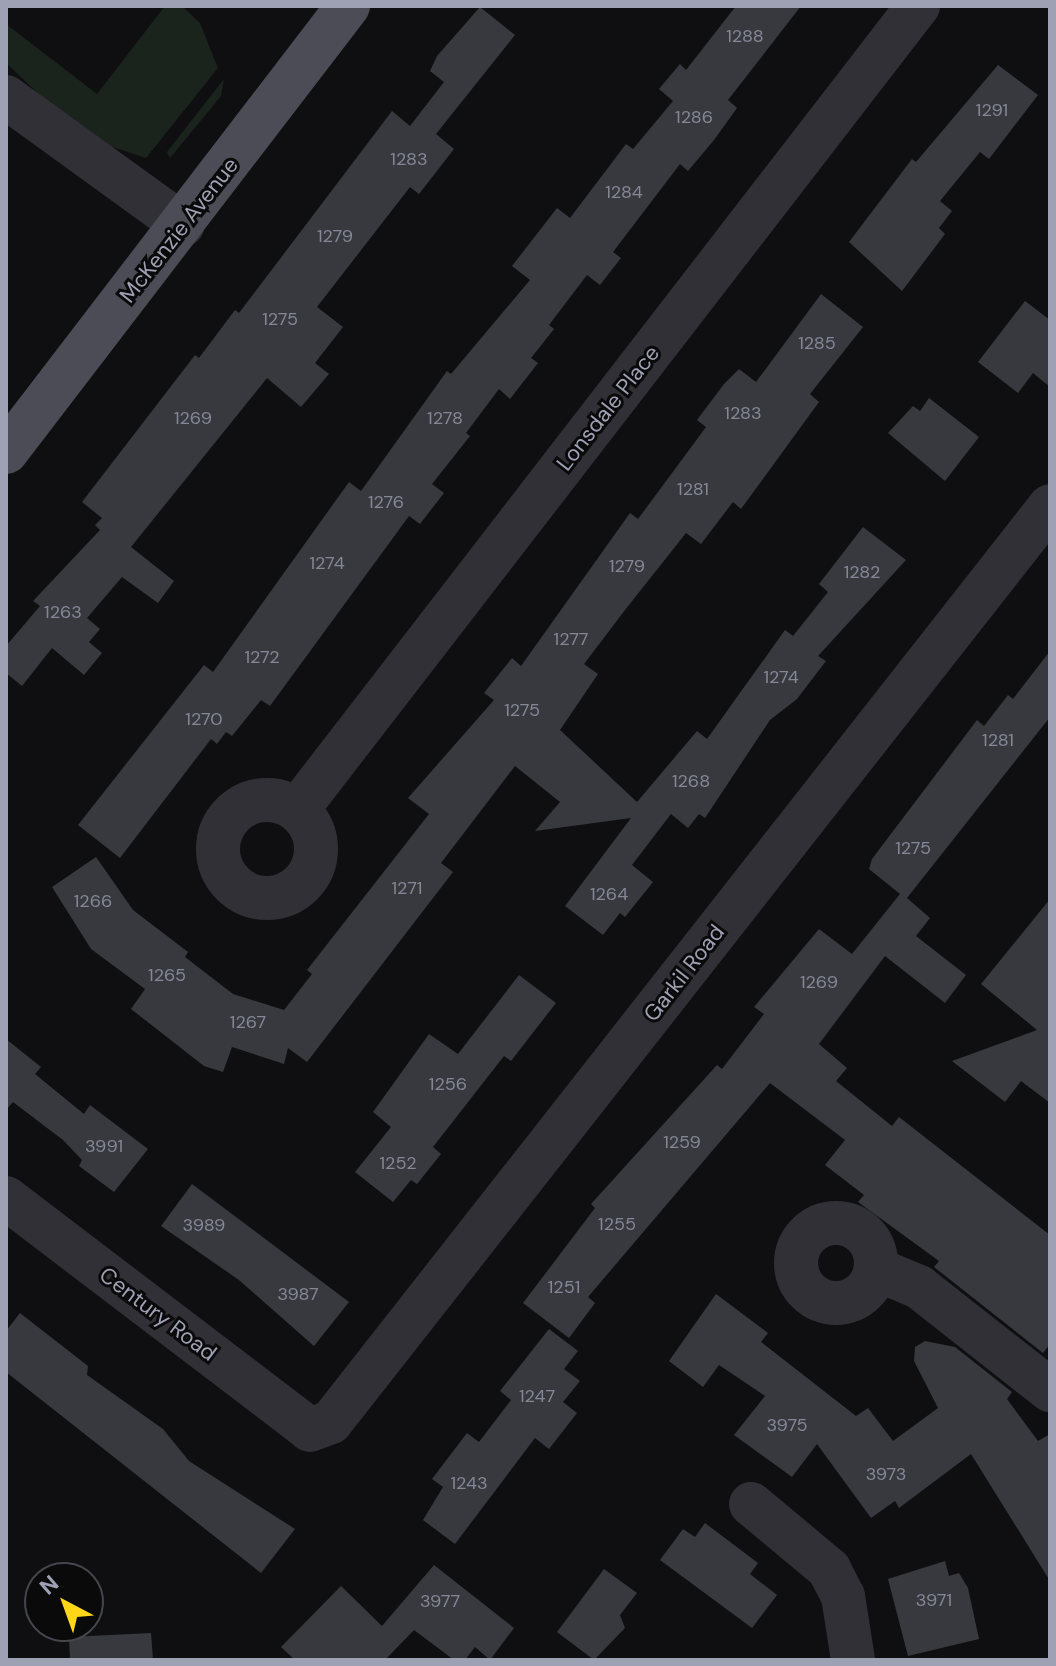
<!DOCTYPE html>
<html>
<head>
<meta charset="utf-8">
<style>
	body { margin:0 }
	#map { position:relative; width:1056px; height:1666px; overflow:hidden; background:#0f0f11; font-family:"DM Sans",sans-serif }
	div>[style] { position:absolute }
	.green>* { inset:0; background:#1b231d }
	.building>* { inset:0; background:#38393f }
	.minor>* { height:44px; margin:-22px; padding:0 22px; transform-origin:22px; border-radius:22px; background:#303036 }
	.minor>.ring { margin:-22px; padding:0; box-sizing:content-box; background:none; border:44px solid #303036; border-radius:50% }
	.major>* { height:44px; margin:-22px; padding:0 22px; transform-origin:22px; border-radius:22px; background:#4b4c55 }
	span { translate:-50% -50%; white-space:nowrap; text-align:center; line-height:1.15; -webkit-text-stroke:6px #0a0a0b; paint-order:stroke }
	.number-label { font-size:18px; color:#848796 }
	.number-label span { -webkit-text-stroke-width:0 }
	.street-label { font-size:22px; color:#9ea1b3 }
	.frame { position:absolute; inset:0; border:8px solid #9ea1b3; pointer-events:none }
	.north { position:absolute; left:24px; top:1562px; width:80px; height:80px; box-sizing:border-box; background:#0a0a0b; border:2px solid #45464e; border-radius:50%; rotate:319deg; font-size:22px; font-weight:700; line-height:32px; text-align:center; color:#9ea1b3 }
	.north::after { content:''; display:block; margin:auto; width:28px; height:36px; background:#ffd618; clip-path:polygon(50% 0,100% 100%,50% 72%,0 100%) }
</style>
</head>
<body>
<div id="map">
	<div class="green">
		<div style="clip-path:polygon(165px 6px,182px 6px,200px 23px,218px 68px,146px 158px,85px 138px,6px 63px,6px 24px,97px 94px)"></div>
		<div style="clip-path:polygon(224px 79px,221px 96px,170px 158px,167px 152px)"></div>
	</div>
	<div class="building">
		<div style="clip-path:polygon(736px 6px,801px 6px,728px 100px,737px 108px,714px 140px,688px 171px,680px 164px,613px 252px,621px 258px,600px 285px,587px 275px,549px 325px,554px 329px,531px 358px,538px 363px,510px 399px,499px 389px,466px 433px,470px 436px,432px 484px,444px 493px,420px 524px,409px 516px,270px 706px,261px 700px,232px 736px,226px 732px,217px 744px,211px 739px,120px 858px,78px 825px,204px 665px,213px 672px,349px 482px,361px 491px,447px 371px,451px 374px,530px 280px,512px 266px,557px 208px,570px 218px,626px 144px,633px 149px,673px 101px,659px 89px,680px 64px,686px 70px)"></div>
		<div style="clip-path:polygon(480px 7px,515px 35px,436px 134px,454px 149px,419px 194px,410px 187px,317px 307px,343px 327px,315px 363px,329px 374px,301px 407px,267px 378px,131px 547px,174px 581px,158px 603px,122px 577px,87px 618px,100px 629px,89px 642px,102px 653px,84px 675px,52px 648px,22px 686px,6px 673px,6px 646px,40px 606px,33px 601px,100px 530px,95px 525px,102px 518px,82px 502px,195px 355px,199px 358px,235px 310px,239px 313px,392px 111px,410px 126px,444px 82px,430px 71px,437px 56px)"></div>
		<div style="clip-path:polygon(998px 65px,1038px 95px,989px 159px,980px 152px,940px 201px,952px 211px,939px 228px,945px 234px,902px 291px,849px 242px,912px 159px,916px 162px)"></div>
		<div style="clip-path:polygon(821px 294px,863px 327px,810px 394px,819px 402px,741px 509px,733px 502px,701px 544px,686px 533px,625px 610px,584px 664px,598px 674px,560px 730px,637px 802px,697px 731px,707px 739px,785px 630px,793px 636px,828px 592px,819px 584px,863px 527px,906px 560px,818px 656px,826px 661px,797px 699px,770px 720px,705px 818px,699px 814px,688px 828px,671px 814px,632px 865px,653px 882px,625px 917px,620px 913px,603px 935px,565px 906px,631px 818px,535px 831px,560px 802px,515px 766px,441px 863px,453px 872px,307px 1062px,288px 1048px,284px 1064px,232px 1047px,223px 1072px,204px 1066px,131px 1009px,145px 989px,91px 949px,52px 887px,96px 857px,133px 910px,188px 952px,185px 957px,233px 994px,284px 1010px,312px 974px,307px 970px,429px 814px,408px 798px,494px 700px,484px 693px,512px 658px,521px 666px,630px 513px,638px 519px,706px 427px,697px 420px,724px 384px,739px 369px,756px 382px)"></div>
		<div style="clip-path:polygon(1025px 301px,1050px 320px,1050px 387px,1033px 373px,1018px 393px,978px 362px)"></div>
		<div style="clip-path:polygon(929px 398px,979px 437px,945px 481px,888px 433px,913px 406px,920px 411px)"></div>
		<div style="clip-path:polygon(1050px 651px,1050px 717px,907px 898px,930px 918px,916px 936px,966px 975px,945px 1003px,885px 956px,819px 1044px,847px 1068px,836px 1081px,892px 1126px,899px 1117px,1050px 1235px,1050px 1344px,1043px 1353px,934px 1267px,939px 1261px,858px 1202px,864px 1195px,825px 1165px,845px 1140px,770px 1083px,588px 1297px,595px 1303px,569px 1338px,523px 1303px,595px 1208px,591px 1204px,717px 1065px,722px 1069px,764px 1014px,754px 1007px,819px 929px,852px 954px,900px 894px,869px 869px,872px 859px,977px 720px,984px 726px,1008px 695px,1013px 699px)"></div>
		<div style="clip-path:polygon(1050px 899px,1050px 1103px,1021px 1081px,1005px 1102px,952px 1061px,1037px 1030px,981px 984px)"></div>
		<div style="clip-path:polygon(519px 975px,556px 1003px,511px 1061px,504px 1056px,433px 1147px,441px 1154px,417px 1184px,411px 1180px,393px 1202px,355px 1172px,391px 1127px,373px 1112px,429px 1034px,458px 1054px)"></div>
		<div style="clip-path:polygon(6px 1039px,41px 1067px,35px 1074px,84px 1114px,90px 1105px,148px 1149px,114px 1192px,79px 1166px,82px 1160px,63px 1140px,13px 1102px,6px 1110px)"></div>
		<div style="clip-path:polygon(192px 1184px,349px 1302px,314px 1346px,239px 1280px,161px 1226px)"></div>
		<div style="clip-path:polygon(716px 1294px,768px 1333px,761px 1342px,856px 1416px,868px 1408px,893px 1441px,938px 1408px,914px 1361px,915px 1347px,925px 1341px,955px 1347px,1012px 1392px,1007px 1399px,1038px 1441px,1050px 1434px,1050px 1581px,971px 1454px,899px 1508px,895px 1501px,871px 1518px,817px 1444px,792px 1477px,734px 1435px,765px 1396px,719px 1365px,703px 1387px,669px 1361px)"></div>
		<div style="clip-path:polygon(20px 1313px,88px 1366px,87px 1375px,163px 1429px,189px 1461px,295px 1529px,261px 1573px,6px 1372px,6px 1331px)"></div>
		<div style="clip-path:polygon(549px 1329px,578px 1351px,564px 1369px,580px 1381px,563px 1402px,577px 1413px,549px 1449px,535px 1438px,455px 1544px,423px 1520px,443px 1487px,432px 1479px,467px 1433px,479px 1442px,511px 1400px,500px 1391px)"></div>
		<div style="clip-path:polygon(705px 1523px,758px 1563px,750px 1574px,777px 1595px,752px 1628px,660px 1560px,683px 1529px,695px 1537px)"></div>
		<div style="clip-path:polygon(945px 1561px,949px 1576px,959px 1573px,968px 1588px,979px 1639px,908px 1656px,888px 1579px)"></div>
		<div style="clip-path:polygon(434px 1565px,514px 1628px,490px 1660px,475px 1647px,465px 1660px,454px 1660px,414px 1630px,385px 1660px,295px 1660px,281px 1647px,341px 1586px,382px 1626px)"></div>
		<div style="clip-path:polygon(604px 1569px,637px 1593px,620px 1615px,625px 1628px,594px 1660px,557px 1632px)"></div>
		<div style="clip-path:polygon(151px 1633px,153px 1660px,70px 1660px,69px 1637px)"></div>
	</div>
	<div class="minor">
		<div style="left:6px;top:97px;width:218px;rotate:35.9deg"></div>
		<div class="ring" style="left:218px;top:800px;width:54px;height:54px"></div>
		<div style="left:297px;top:810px;width:1016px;rotate:-52.32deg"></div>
		<div style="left:6px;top:1198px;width:382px;rotate:37.3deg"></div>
		<div style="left:310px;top:1430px;width:22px;rotate:-21deg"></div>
		<div style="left:331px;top:1422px;width:1164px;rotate:-51.87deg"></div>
		<div class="ring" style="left:796px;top:1223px;width:36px;height:36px"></div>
		<div style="left:876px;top:1269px;width:47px;rotate:22.7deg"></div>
		<div style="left:919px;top:1287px;width:167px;rotate:38.2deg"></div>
		<div style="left:751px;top:1504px;width:102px;rotate:39.8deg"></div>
		<div style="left:829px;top:1569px;width:30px;rotate:63deg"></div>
		<div style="left:843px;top:1596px;width:65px;rotate:81.1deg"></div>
	</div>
	<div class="major">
		<div style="left:6px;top:452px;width:562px;rotate:-52.52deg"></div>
	</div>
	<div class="number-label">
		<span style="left:745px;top:36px">1288</span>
		<span style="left:992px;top:110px">1291</span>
		<span style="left:694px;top:117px">1286</span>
		<span style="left:409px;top:159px">1283</span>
		<span style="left:624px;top:192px">1284</span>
		<span style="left:335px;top:236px">1279</span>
		<span style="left:280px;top:319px">1275</span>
		<span style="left:817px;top:343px">1285</span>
		<span style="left:743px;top:413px">1283</span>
		<span style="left:193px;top:418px">1269</span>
		<span style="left:445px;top:418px">1278</span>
		<span style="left:693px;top:489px">1281</span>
		<span style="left:386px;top:502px">1276</span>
		<span style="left:327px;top:563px">1274</span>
		<span style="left:627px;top:566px">1279</span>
		<span style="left:862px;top:572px">1282</span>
		<span style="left:63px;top:612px">1263</span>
		<span style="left:571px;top:639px">1277</span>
		<span style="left:262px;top:657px">1272</span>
		<span style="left:781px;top:677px">1274</span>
		<span style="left:522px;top:710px">1275</span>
		<span style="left:204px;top:719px">1270</span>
		<span style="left:998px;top:740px">1281</span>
		<span style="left:691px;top:781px">1268</span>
		<span style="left:913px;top:848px">1275</span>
		<span style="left:407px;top:888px">1271</span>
		<span style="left:609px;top:894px">1264</span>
		<span style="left:93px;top:901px">1266</span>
		<span style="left:167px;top:975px">1265</span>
		<span style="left:819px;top:982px">1269</span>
		<span style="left:248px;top:1022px">1267</span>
		<span style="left:448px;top:1084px">1256</span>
		<span style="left:682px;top:1142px">1259</span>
		<span style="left:104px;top:1146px">3991</span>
		<span style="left:398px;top:1163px">1252</span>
		<span style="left:617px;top:1224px">1255</span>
		<span style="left:204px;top:1225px">3989</span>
		<span style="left:564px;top:1287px">1251</span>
		<span style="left:298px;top:1294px">3987</span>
		<span style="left:537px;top:1396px">1247</span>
		<span style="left:787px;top:1425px">3975</span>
		<span style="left:886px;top:1474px">3973</span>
		<span style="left:469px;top:1483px">1243</span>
		<span style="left:934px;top:1600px">3971</span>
		<span style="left:440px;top:1601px">3977</span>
	</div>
	<div class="street-label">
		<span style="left:179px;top:230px;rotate:-52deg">McKenzie Avenue</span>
		<span style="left:608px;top:408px;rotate:-52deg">Lonsdale Place</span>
		<span style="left:684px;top:973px;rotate:-52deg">Garkil Road</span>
		<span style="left:158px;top:1314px;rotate:37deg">Century Road</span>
	</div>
	<div class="frame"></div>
	<div class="north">N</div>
</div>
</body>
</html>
